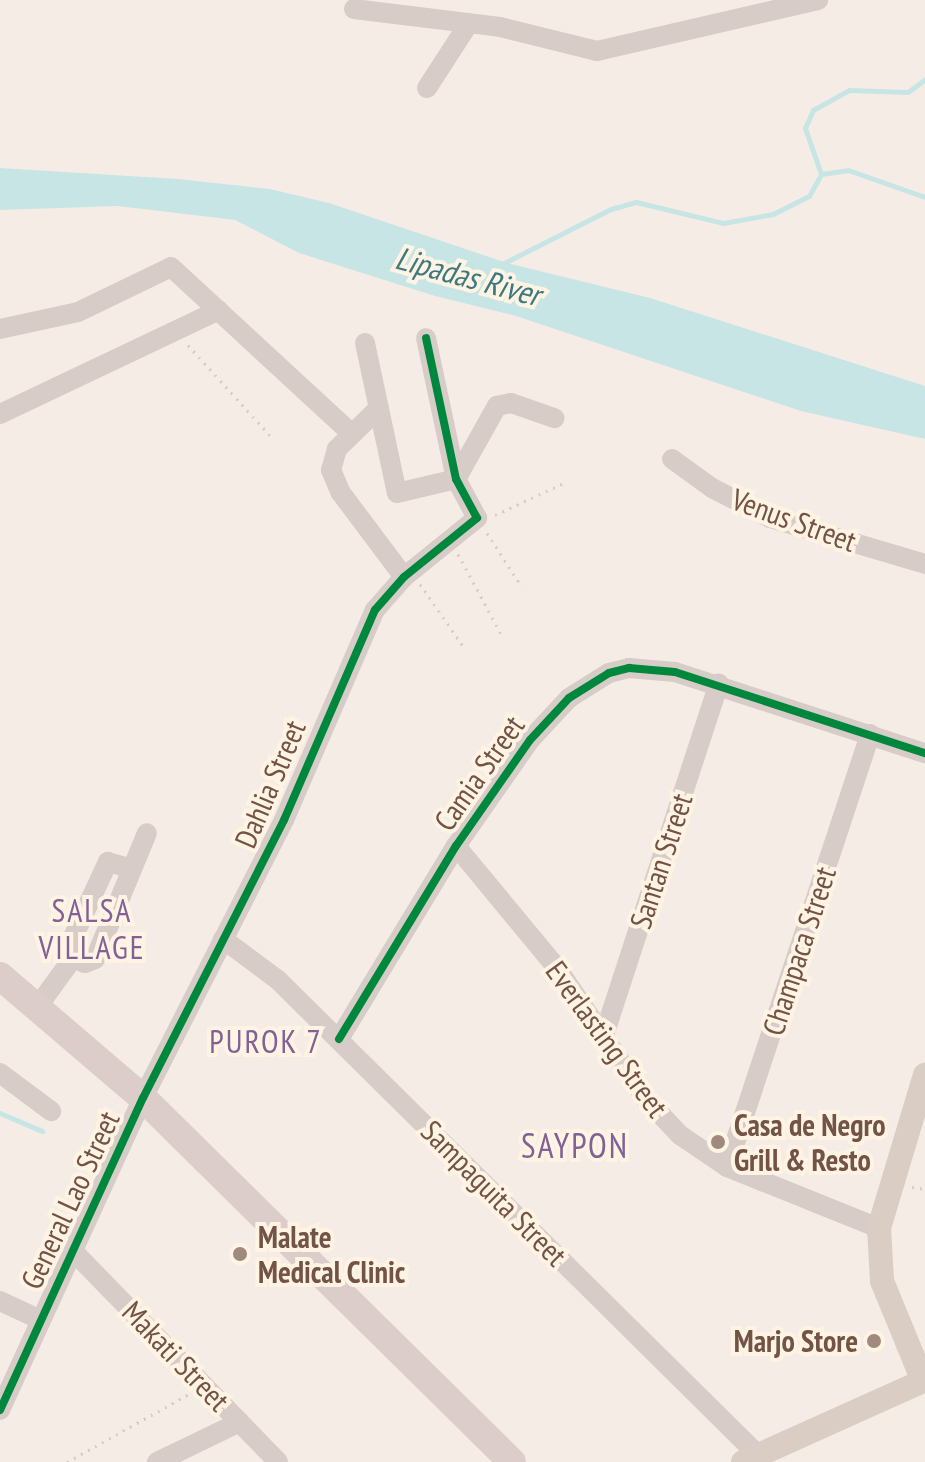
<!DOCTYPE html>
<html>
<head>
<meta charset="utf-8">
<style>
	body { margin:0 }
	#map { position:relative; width:925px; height:1462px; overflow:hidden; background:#f5ede5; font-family:"PT Sans Narrow",sans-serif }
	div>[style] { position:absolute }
	.water>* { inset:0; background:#c7e5e5 }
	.stream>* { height:5px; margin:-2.5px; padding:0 2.5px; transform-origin:2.5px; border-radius:2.5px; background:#c7e5e5 }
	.path>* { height:3px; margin-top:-1.5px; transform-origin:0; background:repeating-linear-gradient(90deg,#d6ccc8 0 2px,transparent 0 8px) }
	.minor>* { height:20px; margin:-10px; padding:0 10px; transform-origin:10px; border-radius:10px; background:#d7ccc8 }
	.major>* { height:24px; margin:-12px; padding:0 12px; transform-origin:12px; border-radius:12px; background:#d9cdc4 }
	.highway>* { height:28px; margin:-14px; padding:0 14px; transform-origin:14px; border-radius:14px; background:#ddcdca }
	.cycleway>* { height:8px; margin:-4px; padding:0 4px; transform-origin:4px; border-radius:4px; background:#00873e }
	.dots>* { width:22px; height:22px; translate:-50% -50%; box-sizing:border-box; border:4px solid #fff3e4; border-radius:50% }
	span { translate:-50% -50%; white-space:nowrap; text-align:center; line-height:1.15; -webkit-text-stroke:8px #fff3e4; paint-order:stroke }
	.street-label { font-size:30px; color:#725346 }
	.poi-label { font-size:30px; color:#725346; font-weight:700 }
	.left { translate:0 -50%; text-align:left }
	.right { translate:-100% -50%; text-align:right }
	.water-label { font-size:32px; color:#3d797f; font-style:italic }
	.neighbourhood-label { font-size:32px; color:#816196; letter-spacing:2px }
	.quarter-label { font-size:34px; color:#816196; letter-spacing:2px }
</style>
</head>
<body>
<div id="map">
	<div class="water">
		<div style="clip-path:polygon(0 168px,178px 179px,270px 189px,329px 203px,507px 263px,650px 298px,925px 386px,925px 439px,801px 411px,516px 316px,435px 296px,299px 253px,235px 220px,118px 206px,0 210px)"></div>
	</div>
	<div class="stream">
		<div style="left:821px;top:174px;width:27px;rotate:-8deg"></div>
		<div style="left:848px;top:170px;width:82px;rotate:19.3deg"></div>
		<div style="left:500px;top:265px;width:124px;rotate:-26.8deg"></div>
		<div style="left:611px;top:209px;width:26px;rotate:-16deg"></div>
		<div style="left:636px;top:202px;width:89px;rotate:13.6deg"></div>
		<div style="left:723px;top:223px;width:51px;rotate:-10.2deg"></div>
		<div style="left:773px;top:214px;width:40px;rotate:-26.6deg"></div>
		<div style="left:809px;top:196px;width:25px;rotate:-61deg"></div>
		<div style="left:821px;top:174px;width:49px;rotate:-109.2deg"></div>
		<div style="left:805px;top:128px;width:20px;rotate:-66deg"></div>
		<div style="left:813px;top:110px;width:41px;rotate:-29.1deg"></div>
		<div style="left:849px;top:90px;width:59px;rotate:1.9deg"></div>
		<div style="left:908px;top:92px;width:21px;rotate:-37deg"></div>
		<div style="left:0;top:1113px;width:46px;rotate:23.2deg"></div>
	</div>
	<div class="path">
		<div style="left:188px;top:345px;width:128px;rotate:47.8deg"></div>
		<div style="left:495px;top:515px;width:76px;rotate:-24.9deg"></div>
		<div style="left:487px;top:533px;width:64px;rotate:57.1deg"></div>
		<div style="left:458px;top:554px;width:91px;rotate:61.7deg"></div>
		<div style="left:420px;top:584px;width:79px;rotate:55.3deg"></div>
		<div style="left:912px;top:1187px;width:13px;rotate:9deg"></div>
		<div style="left:67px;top:1462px;width:140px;rotate:-29.1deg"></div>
	</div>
	<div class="minor">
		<div style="left:354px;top:9px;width:147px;rotate:7deg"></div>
		<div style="left:500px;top:27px;width:100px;rotate:13.9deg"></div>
		<div style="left:597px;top:51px;width:227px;rotate:-13deg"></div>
		<div style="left:427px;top:88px;width:77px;rotate:-57.1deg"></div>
		<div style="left:0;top:329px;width:80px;rotate:-12.3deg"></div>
		<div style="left:78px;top:312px;width:103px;rotate:-25.8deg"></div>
		<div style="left:171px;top:267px;width:245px;rotate:42.7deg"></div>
		<div style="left:365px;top:343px;width:153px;rotate:78deg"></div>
		<div style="left:397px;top:493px;width:61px;rotate:-13.3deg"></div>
		<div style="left:456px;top:479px;width:84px;rotate:-60.7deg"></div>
		<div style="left:497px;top:406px;width:14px;rotate:-12deg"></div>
		<div style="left:511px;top:403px;width:46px;rotate:19.2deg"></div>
		<div style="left:379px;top:408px;width:59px;rotate:135.7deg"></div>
		<div style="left:337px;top:449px;width:22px;rotate:106deg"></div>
		<div style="left:331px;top:470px;width:25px;rotate:67deg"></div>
		<div style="left:341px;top:493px;width:105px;rotate:53.1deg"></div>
		<div style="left:0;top:414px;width:242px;rotate:-25.4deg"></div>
		<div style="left:672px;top:459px;width:49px;rotate:35.9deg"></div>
		<div style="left:712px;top:488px;width:65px;rotate:27.3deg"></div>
		<div style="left:770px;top:518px;width:162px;rotate:16.5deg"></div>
		<div style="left:456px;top:846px;width:158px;rotate:50.4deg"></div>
		<div style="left:557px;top:968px;width:157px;rotate:55.9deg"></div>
		<div style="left:645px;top:1098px;width:51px;rotate:46.6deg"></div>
		<div style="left:680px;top:1135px;width:57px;rotate:34.2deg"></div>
		<div style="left:727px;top:1167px;width:164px;rotate:21.9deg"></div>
		<div style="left:223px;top:939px;width:69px;rotate:36.7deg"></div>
		<div style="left:278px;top:980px;width:675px;rotate:44.7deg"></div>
		<div style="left:73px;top:958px;width:11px;rotate:-117deg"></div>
		<div style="left:68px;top:948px;width:95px;rotate:-65.1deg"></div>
		<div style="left:108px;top:862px;width:25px;rotate:16deg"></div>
		<div style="left:38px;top:1006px;width:59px;rotate:-53.9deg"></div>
		<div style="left:73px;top:958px;width:13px;rotate:23deg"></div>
		<div style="left:85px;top:963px;width:11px;rotate:-22deg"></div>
		<div style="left:95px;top:959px;width:136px;rotate:-67.6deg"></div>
		<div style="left:603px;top:1038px;width:373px;rotate:-71.9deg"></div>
		<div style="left:339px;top:1039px;width:226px;rotate:-58.8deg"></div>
		<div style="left:456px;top:846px;width:129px;rotate:-55.1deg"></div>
		<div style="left:530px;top:740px;width:57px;rotate:-47.1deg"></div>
		<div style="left:569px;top:698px;width:47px;rotate:-32deg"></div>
		<div style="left:609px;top:673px;width:21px;rotate:-14deg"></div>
		<div style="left:629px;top:668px;width:46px;rotate:5deg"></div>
		<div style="left:675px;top:672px;width:263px;rotate:18deg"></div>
		<div style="left:0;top:1073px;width:64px;rotate:36.7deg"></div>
		<div style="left:727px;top:1167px;width:456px;rotate:-71.7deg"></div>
		<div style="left:73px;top:1251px;width:294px;rotate:45.8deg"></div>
		<div style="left:0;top:1301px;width:45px;rotate:24.9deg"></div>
		<div style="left:0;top:1410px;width:343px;rotate:-65.4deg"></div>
		<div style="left:143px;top:1098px;width:312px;rotate:-63.1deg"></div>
		<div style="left:284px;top:820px;width:229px;rotate:-66.6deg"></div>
		<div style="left:375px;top:610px;width:44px;rotate:-48.7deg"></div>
		<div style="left:404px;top:577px;width:94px;rotate:-38.9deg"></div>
		<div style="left:477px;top:518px;width:44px;rotate:-118.3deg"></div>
		<div style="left:456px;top:479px;width:144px;rotate:-102deg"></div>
		<div style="left:157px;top:1462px;width:92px;rotate:-25.7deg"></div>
	</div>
	<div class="major">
		<div style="left:743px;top:1462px;width:197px;rotate:-24.2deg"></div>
		<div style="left:923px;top:1381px;width:108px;rotate:-112.3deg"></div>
		<div style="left:882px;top:1281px;width:53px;rotate:-93.2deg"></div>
		<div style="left:879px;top:1228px;width:160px;rotate:-73.3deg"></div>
	</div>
	<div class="highway">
		<div style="left:0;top:976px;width:188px;rotate:40.5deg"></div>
		<div style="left:143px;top:1098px;width:518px;rotate:44.61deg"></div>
	</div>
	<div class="cycleway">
		<div style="left:339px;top:1039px;width:226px;rotate:-58.8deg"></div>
		<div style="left:456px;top:846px;width:129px;rotate:-55.1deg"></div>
		<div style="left:530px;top:740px;width:57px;rotate:-47.1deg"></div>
		<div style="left:569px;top:698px;width:47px;rotate:-32deg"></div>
		<div style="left:609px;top:673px;width:21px;rotate:-14deg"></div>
		<div style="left:629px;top:668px;width:46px;rotate:5deg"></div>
		<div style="left:675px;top:672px;width:263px;rotate:18deg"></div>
		<div style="left:0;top:1410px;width:343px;rotate:-65.4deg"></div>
		<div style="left:143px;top:1098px;width:312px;rotate:-63.1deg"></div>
		<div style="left:284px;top:820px;width:229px;rotate:-66.6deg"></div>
		<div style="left:375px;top:610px;width:44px;rotate:-48.7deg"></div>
		<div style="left:404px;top:577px;width:94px;rotate:-38.9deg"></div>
		<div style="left:477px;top:518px;width:44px;rotate:-118.3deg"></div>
		<div style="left:456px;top:479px;width:144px;rotate:-102deg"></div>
	</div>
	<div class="dots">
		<div style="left:718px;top:1142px;background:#a0897e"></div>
		<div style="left:240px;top:1254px;background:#a0897e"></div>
		<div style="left:874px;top:1341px;background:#a0897e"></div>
	</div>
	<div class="street-label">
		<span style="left:794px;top:520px;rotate:20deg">Venus Street</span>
		<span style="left:479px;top:773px;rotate:-55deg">Camia Street</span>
		<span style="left:270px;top:784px;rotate:-67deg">Dahlia Street</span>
		<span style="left:661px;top:861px;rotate:-72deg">Santan Street</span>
		<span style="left:799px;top:951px;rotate:-72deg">Champaca Street</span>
		<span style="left:607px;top:1039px;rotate:54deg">Everlasting Street</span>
		<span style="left:494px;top:1193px;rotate:45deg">Sampaguita Street</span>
		<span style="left:70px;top:1200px;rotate:-65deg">General Lao Street</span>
		<span style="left:176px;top:1356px;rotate:46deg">Makati Street</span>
	</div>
	<div class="poi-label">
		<span class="left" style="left:734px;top:1142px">Casa de Negro<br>Grill &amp; Resto</span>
		<span class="left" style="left:258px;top:1254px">Malate<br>Medical Clinic</span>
		<span class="right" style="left:858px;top:1341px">Marjo Store</span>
	</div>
	<div class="water-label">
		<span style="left:468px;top:276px;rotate:15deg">Lipadas River</span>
	</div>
	<div class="neighbourhood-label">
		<span style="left:92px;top:929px">SALSA<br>VILLAGE</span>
		<span style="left:266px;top:1041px">PUROK 7</span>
	</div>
	<div class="quarter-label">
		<span style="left:575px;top:1146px">SAYPON</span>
	</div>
</div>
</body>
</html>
